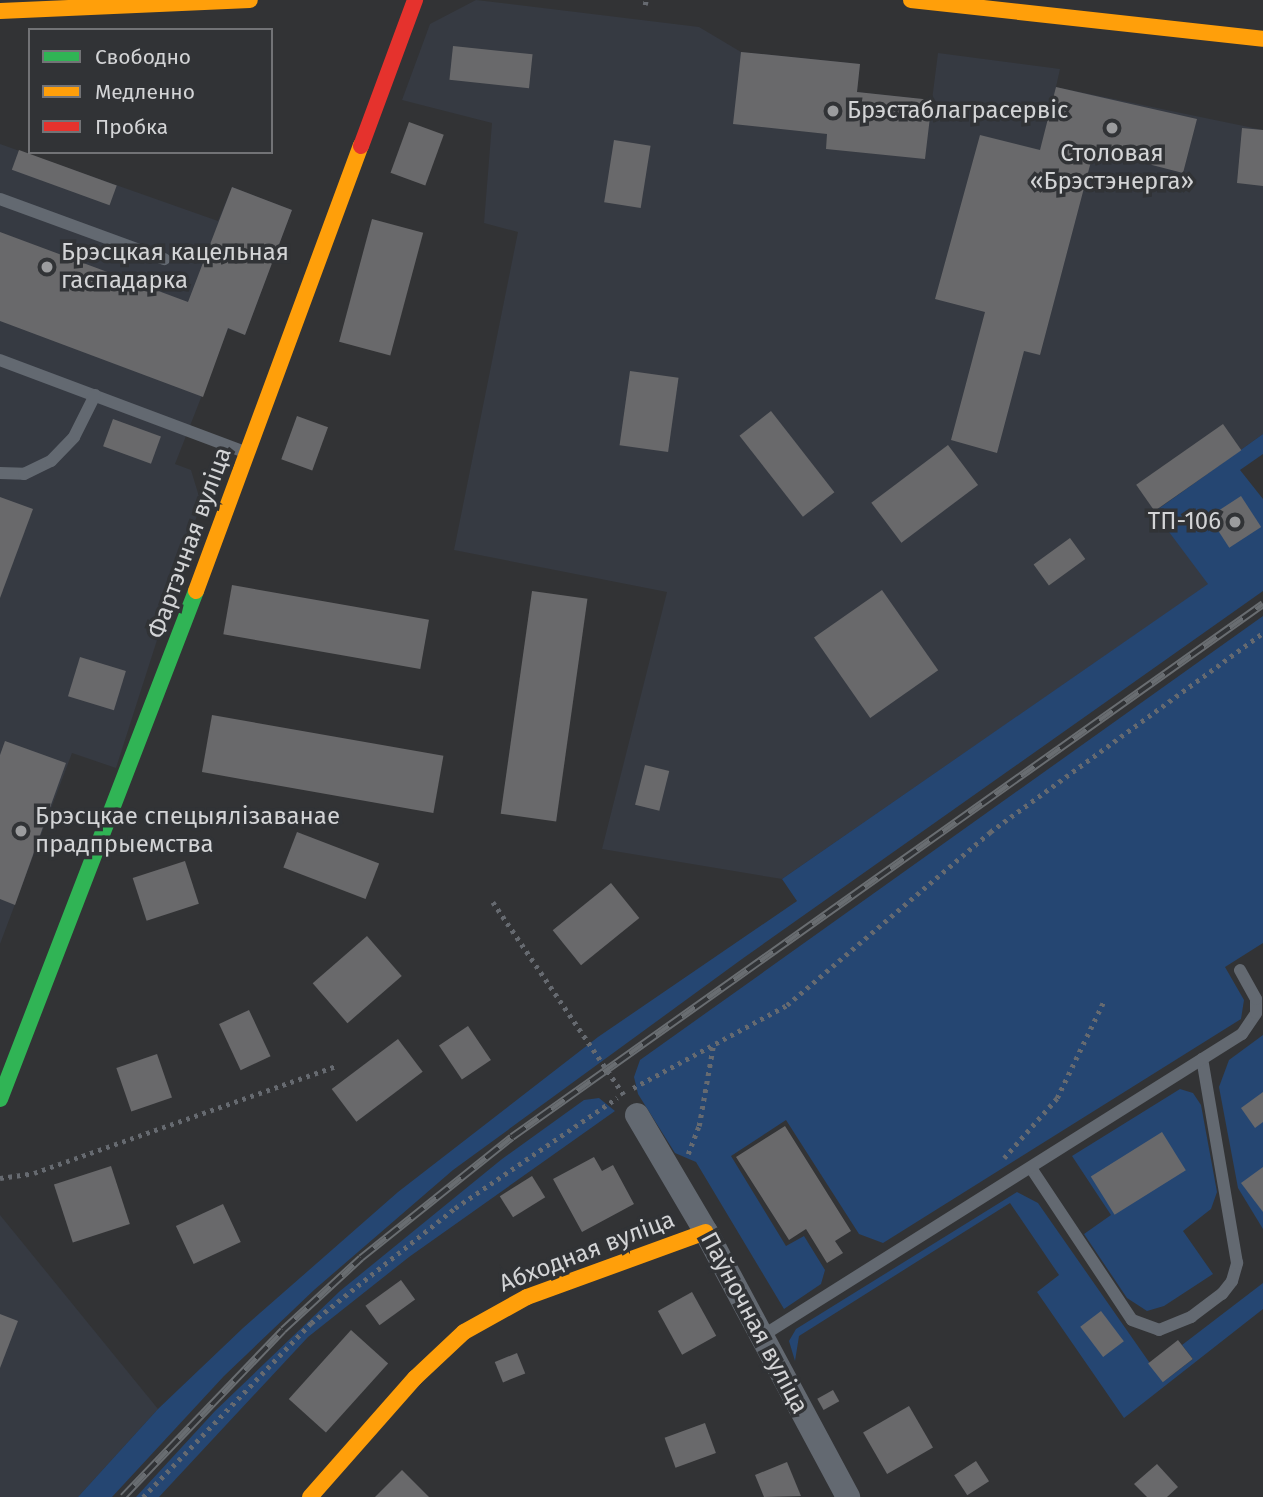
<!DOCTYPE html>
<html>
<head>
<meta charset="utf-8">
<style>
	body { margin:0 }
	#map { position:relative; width:1263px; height:1497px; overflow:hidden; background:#323335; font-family:"Fira Sans",sans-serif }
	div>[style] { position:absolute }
	.built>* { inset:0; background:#363a42 }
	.green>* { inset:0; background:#254672 }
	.building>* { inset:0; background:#69696b; transform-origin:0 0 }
	.path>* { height:4.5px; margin-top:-2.25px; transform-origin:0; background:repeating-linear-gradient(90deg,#666a70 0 3.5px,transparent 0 8.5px) }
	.lane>* { height:12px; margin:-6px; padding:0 6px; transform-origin:6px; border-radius:6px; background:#636971 }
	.street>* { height:24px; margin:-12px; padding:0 12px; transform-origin:12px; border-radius:12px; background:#636971 }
	.fast>* { height:16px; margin:-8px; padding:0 8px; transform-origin:8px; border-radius:8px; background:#30b455 }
	.slow>* { height:16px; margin:-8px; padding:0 8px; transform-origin:8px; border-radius:8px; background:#ff9f0a }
	.jam>* { height:16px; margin:-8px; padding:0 8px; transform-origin:8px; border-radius:8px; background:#e5322d }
	.rail>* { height:8px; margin-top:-4px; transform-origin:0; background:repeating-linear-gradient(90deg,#313336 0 16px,#696d71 0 32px); box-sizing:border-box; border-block:2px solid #696d71 }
	.dots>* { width:19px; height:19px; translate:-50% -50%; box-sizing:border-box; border:4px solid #313336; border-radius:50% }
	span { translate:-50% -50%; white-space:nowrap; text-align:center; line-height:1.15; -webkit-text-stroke:7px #313336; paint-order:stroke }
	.poi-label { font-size:24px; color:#d3d4d6 }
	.left { translate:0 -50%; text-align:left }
	.right { translate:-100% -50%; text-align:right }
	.street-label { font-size:24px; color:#d3d4d6 }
	.legend { position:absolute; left:28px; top:28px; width:245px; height:126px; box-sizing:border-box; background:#313336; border:2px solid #727376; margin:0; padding:9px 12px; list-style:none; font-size:21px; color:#d3d4d6 }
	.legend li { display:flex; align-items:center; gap:14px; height:35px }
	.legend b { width:35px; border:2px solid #727376 }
</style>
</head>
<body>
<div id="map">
	<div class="built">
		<div style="clip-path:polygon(476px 0,699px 27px,741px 52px,860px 64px,857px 92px,932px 100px,938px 53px,1060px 69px,1056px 87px,1263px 130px,1263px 434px,1154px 512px,1209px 584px,782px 879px,602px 849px,667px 592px,454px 550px,518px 232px,484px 223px,492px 123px,402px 100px,430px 24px)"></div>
		<div style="clip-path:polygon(0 144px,218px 221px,232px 187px,292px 210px,245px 335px,228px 329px,175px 464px,191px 470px,201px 503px,116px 768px,72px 753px,0 944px)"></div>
		<div style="clip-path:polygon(0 1215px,158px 1409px,78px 1497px,0 1497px)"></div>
	</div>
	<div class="green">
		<div style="clip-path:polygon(1263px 434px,1263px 454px,1240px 470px,1263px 499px,1263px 591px,742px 959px,453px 1170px,314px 1290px,224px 1376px,112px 1497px,78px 1497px,158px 1409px,243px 1328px,398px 1192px,598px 1037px,797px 901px,782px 879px,1208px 584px,1154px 512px)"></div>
		<div style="clip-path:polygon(1263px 616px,1263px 943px,1225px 967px,1244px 1000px,1241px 1019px,883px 1243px,859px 1234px,786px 1120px,731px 1156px,786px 1246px,804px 1236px,825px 1270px,821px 1284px,784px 1309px,696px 1162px,675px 1153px,638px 1094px,634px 1077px,640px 1060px)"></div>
		<div style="clip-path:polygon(1263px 1035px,1263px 1229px,1238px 1188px,1219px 1087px,1229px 1060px)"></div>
		<div style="clip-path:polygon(1180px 1089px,1193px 1093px,1201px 1105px,1217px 1192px,1211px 1209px,1183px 1231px,1213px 1274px,1164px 1306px,1147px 1311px,1127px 1298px,1084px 1234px,1111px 1215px,1072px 1156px)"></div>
		<div style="clip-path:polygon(599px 1098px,615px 1111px,409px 1257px,308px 1337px,159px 1497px,136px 1497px,215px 1411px,340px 1291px,502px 1159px,584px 1100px)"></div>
		<div style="clip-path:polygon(1017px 1192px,1038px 1203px,1163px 1382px,1193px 1359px,1182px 1345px,1263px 1283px,1263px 1309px,1124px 1418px,1037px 1292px,1059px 1275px,1010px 1203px,799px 1336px,795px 1361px,789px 1341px,796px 1329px)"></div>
	</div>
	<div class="building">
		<div style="left:453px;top:46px;width:80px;height:34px;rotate:6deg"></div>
		<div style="clip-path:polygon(741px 52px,860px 64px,857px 92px,932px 100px,925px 159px,826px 149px,827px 134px,733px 124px)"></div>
		<div style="clip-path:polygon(1056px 87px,1197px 119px,1183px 173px,1094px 150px,1040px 355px,1024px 351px,997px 453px,951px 440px,985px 312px,935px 299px,980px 135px,1040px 150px)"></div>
		<div style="left:409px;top:122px;width:37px;height:54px;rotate:20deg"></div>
		<div style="clip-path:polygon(1242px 128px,1263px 130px,1263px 186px,1237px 183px)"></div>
		<div style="left:614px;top:140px;width:37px;height:63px;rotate:9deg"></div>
		<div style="left:19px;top:150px;width:104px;height:21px;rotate:20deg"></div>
		<div style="clip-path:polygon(232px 187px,292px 210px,245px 335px,228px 328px,203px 397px,0 321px,0 232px,188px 302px)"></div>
		<div style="left:372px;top:219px;width:53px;height:127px;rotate:15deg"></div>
		<div style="left:630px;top:371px;width:49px;height:75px;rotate:8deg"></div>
		<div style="left:771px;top:411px;width:103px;height:40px;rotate:52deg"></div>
		<div style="left:297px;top:416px;width:33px;height:46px;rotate:20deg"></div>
		<div style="left:113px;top:419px;width:51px;height:29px;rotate:20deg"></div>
		<div style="left:1223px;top:424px;width:32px;height:106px;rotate:55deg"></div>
		<div style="left:948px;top:445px;width:50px;height:96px;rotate:53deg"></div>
		<div style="left:1241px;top:496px;width:37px;height:38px;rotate:57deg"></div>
		<div style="clip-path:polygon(0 497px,33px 509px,0 598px)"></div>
		<div style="left:1070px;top:538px;width:26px;height:45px;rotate:54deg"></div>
		<div style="left:232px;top:585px;width:200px;height:50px;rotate:10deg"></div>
		<div style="left:882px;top:590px;width:98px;height:83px;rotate:55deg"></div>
		<div style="left:532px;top:591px;width:56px;height:225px;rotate:8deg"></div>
		<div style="left:80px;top:657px;width:48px;height:41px;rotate:17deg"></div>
		<div style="left:212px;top:715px;width:235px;height:58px;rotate:10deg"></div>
		<div style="clip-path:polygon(5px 741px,66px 763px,15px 905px,0 899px,0 755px)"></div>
		<div style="left:645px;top:765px;width:25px;height:41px;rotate:14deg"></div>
		<div style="left:297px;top:832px;width:88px;height:38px;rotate:21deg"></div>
		<div style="left:185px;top:861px;width:45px;height:55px;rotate:72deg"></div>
		<div style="left:611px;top:883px;width:45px;height:75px;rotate:51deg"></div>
		<div style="left:367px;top:936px;width:53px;height:72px;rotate:49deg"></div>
		<div style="left:249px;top:1010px;width:51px;height:33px;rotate:65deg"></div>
		<div style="left:468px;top:1026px;width:41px;height:35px;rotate:56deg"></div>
		<div style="left:398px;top:1039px;width:41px;height:83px;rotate:53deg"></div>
		<div style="left:157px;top:1054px;width:46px;height:43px;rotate:71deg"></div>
		<div style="clip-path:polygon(1263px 1092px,1263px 1122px,1255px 1128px,1241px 1108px)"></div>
		<div style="clip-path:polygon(785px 1126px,851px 1231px,835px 1241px,843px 1253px,827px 1263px,806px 1229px,789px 1240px,736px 1157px)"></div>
		<div style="left:1162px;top:1132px;width:45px;height:84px;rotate:58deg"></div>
		<div style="clip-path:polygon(594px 1157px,602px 1171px,613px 1165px,634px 1204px,582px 1232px,553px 1179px)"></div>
		<div style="left:111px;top:1166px;width:61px;height:60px;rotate:72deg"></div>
		<div style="clip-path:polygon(1263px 1167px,1263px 1212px,1241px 1183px)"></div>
		<div style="left:532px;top:1176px;width:25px;height:38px;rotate:58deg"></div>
		<div style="left:223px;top:1204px;width:42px;height:52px;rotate:65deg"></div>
		<div style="left:401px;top:1280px;width:24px;height:44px;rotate:54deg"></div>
		<div style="left:692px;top:1292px;width:50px;height:39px;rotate:61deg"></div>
		<div style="left:1101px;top:1311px;width:38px;height:26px;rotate:53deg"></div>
		<div style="clip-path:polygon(0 1314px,18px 1321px,0 1368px)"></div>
		<div style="left:351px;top:1330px;width:50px;height:93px;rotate:42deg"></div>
		<div style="left:1178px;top:1340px;width:24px;height:38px;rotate:52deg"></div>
		<div style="left:517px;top:1353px;width:22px;height:24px;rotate:68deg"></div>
		<div style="left:833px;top:1390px;width:13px;height:18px;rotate:61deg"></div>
		<div style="left:909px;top:1406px;width:48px;height:53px;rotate:60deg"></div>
		<div style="left:705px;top:1423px;width:32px;height:43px;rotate:70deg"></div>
		<div style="left:976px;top:1461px;width:24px;height:26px;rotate:57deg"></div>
		<div style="clip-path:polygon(787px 1462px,801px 1496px,764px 1497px,755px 1475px)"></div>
		<div style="clip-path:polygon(1157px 1464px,1178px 1487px,1167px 1497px,1147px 1497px,1134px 1484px)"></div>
		<div style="clip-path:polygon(402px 1470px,429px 1497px,375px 1497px)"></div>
	</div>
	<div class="path">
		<div style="left:645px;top:5px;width:5px;rotate:-79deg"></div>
		<div style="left:493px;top:902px;width:233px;rotate:55.8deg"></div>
		<div style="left:633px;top:1088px;width:175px;rotate:-28.3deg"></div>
		<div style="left:787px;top:1005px;width:267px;rotate:-40.4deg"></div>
		<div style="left:990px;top:832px;width:338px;rotate:-36.1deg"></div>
		<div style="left:688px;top:1154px;width:30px;rotate:-69deg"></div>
		<div style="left:699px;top:1126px;width:80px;rotate:-80deg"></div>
		<div style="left:1004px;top:1158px;width:80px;rotate:-48.5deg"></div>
		<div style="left:1057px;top:1098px;width:106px;rotate:-64.2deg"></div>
		<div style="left:0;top:1178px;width:34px;rotate:-8deg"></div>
		<div style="left:34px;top:1173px;width:320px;rotate:-19.5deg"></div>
		<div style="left:143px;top:1497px;width:242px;rotate:-46deg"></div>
		<div style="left:311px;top:1323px;width:184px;rotate:-38.6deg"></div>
		<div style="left:455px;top:1208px;width:196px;rotate:-34.2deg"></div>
	</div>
	<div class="lane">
		<div style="left:0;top:199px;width:175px;rotate:20.1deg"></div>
		<div style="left:0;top:360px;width:264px;rotate:20.6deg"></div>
		<div style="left:0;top:473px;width:24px;rotate:2deg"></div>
		<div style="left:24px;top:474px;width:30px;rotate:-26deg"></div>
		<div style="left:51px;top:461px;width:33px;rotate:-46deg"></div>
		<div style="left:74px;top:437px;width:47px;rotate:-63.4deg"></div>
		<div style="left:1031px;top:1168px;width:182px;rotate:56.4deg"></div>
		<div style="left:1132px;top:1320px;width:29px;rotate:20deg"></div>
		<div style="left:1159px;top:1330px;width:35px;rotate:-22deg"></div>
		<div style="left:1191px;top:1317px;width:39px;rotate:-37deg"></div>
		<div style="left:1222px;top:1294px;width:16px;rotate:-52deg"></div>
		<div style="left:1232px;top:1281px;width:19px;rotate:-74deg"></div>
		<div style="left:1237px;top:1263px;width:207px;rotate:-99.7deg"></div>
		<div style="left:762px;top:1336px;width:567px;rotate:-32.18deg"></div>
		<div style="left:1242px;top:1034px;width:25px;rotate:-56deg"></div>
		<div style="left:1256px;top:1013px;width:14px;rotate:-90deg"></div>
		<div style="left:1256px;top:999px;width:33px;rotate:-119deg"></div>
	</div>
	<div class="street">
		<div style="left:637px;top:1115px;width:136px;rotate:59.5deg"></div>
		<div style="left:706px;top:1232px;width:301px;rotate:61.8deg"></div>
	</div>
	<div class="fast">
		<div style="left:0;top:1099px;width:544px;rotate:-68.9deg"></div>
	</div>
	<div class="slow">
		<div style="left:911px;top:0;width:354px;rotate:6.3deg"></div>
		<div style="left:0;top:11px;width:250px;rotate:-2.5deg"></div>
		<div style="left:196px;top:591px;width:475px;rotate:-69.7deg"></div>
		<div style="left:310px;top:1497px;width:159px;rotate:-48.6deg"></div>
		<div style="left:415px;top:1378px;width:67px;rotate:-43.2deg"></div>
		<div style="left:464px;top:1332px;width:72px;rotate:-29.1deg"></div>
		<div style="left:527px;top:1297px;width:190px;rotate:-20deg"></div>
	</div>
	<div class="jam">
		<div style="left:361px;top:146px;width:156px;rotate:-69.7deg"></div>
	</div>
	<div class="rail">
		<div style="left:123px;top:1497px;width:231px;rotate:-46.2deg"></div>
		<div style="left:283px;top:1330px;width:106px;rotate:-42.7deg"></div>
		<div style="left:361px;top:1258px;width:193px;rotate:-38.7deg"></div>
		<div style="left:512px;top:1137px;width:921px;rotate:-35.36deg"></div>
	</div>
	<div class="dots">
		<div style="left:833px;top:111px;background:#9b9c9e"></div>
		<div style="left:1112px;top:128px;background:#9b9c9e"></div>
		<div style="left:47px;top:267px;background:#9b9c9e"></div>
		<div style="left:1235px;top:522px;background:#9b9c9e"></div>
		<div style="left:21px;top:831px;background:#9b9c9e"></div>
	</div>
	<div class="poi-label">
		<span class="left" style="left:847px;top:111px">Брэстаблаграсервіс</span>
		<span style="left:1112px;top:168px">Столовая<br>«Брэстэнерга»</span>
		<span class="left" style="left:61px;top:267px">Брэсцкая кацельная<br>гаспадарка</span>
		<span class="right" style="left:1221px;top:522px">ТП-106</span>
		<span class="left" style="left:35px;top:831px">Брэсцкае спецыялізаванае<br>прадпрыемства</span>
	</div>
	<div class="street-label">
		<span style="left:190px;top:543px;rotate:-70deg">Фартэчная вуліца</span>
		<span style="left:587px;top:1252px;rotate:-21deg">Абходная вуліца</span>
		<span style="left:754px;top:1323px;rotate:62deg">Паўночная вуліца</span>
	</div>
	<ul class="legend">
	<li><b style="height:9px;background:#30b455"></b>Свободно</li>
	<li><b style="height:9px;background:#ff9f0a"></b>Медленно</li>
	<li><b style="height:9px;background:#e5322d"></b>Пробка</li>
	</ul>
</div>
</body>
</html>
